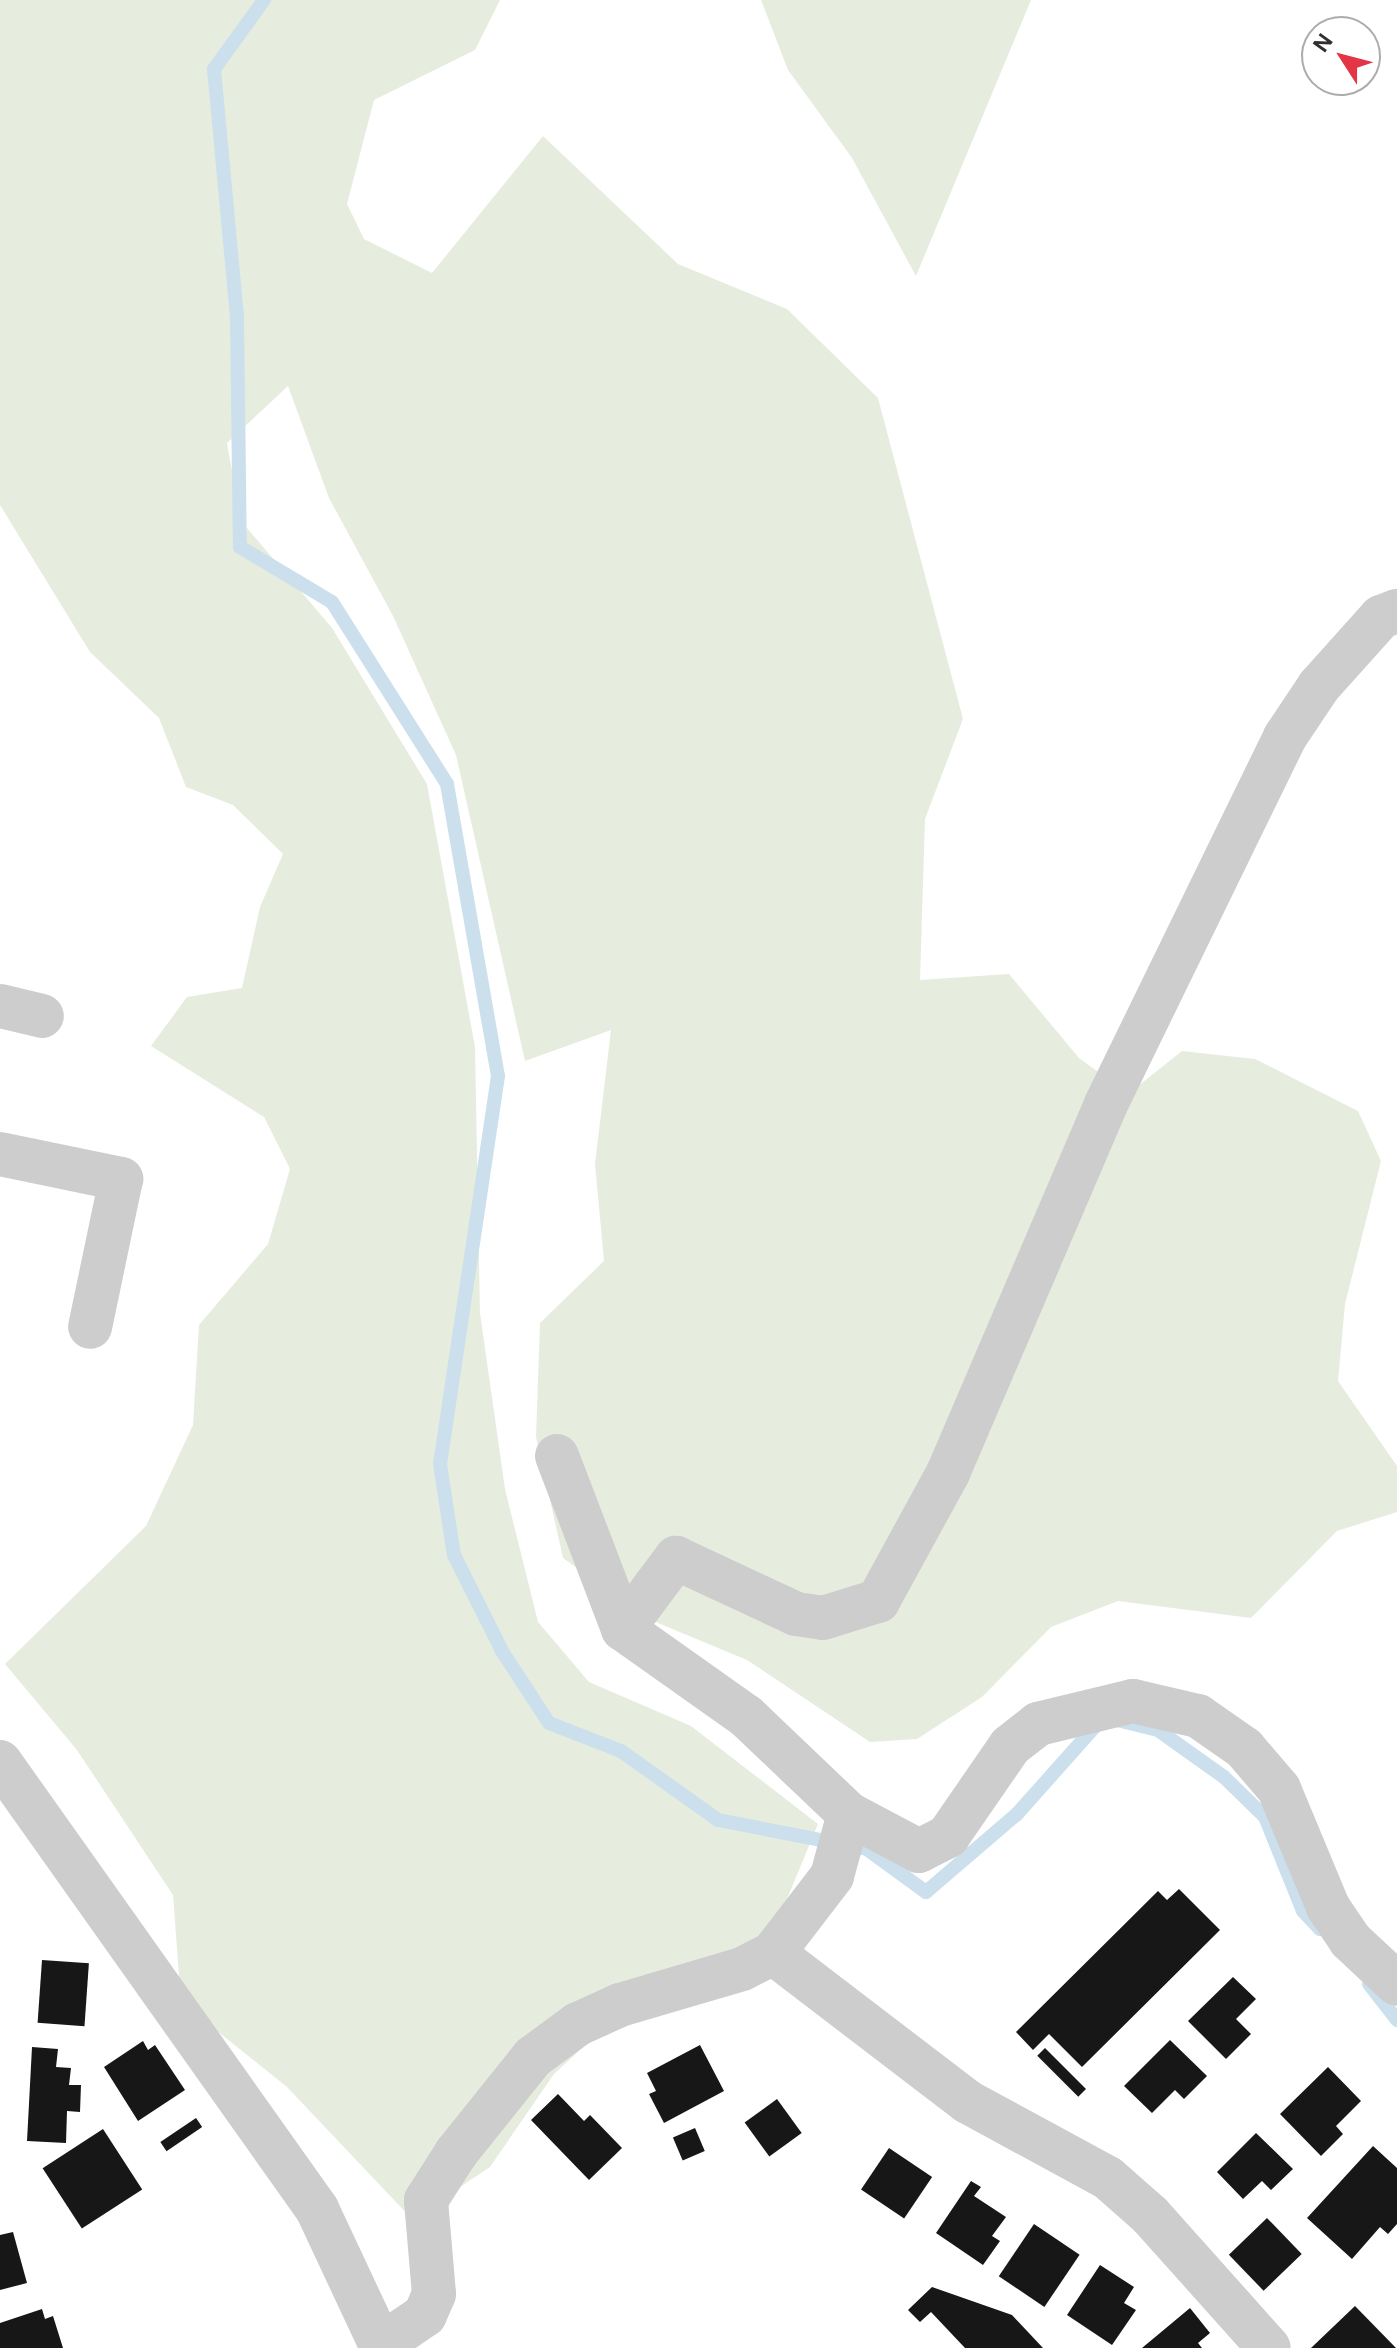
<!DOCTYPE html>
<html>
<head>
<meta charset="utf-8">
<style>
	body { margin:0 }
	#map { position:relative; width:1397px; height:2348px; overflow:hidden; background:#fff; font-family:"DM Sans",sans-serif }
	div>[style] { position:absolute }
	.green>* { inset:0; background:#e6edde }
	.stream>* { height:14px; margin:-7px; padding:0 7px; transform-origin:7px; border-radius:7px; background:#cbe0ec }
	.building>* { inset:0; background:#171717; transform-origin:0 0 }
	.minor>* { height:44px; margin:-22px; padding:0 22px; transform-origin:22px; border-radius:22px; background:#cdcdcd }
	.tertiary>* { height:44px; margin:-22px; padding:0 22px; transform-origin:22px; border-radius:22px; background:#cdcdcd }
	span { translate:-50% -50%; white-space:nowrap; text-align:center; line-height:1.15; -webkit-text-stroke:8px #fff; paint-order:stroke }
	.north { position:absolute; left:1301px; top:16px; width:80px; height:80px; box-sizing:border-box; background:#fff; border:2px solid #acacac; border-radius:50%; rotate:306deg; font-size:22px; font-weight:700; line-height:32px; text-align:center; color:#303030 }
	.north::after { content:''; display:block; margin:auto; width:28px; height:36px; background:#e33545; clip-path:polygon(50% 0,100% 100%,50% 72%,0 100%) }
</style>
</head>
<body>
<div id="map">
	<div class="green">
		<div style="clip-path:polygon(0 0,500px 0,475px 50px,374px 100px,347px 204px,364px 239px,432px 273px,543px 136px,678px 264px,787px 309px,878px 398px,963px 719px,925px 819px,920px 980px,1009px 974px,1079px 1058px,1128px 1094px,1182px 1051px,1255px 1059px,1358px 1111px,1381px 1161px,1345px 1304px,1338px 1381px,1397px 1466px,1397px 1512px,1337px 1531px,1251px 1618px,1118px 1601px,1051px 1627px,982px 1697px,917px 1739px,870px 1742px,747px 1660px,646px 1618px,563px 1558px,536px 1437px,540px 1323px,604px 1261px,595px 1164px,611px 1030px,525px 1061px,456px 755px,393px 616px,329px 498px,288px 386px,227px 443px,241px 521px,332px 628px,427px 784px,475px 1047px,480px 1313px,505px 1489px,538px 1622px,589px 1682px,691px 1726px,818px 1824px,754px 1979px,647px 1988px,554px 2074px,490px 2167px,412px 2219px,287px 2087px,181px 2002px,173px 1895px,77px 1750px,5px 1664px,146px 1526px,193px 1425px,199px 1325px,268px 1244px,290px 1169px,264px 1117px,151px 1046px,187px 997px,242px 988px,260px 907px,283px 854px,233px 805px,186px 787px,159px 718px,90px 652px,0 505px)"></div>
		<div style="clip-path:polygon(761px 0,1031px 0,916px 276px,852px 158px,788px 70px)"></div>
	</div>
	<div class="stream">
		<div style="left:264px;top:0;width:85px;rotate:125.9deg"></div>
		<div style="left:214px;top:69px;width:247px;rotate:84.7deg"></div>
		<div style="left:237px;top:315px;width:232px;rotate:89.3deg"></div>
		<div style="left:240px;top:547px;width:107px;rotate:30.9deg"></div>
		<div style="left:332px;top:602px;width:215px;rotate:57.7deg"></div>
		<div style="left:447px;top:784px;width:296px;rotate:80.1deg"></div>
		<div style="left:498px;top:1076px;width:392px;rotate:98.5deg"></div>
		<div style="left:440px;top:1464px;width:92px;rotate:81.3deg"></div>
		<div style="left:454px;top:1555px;width:107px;rotate:63.4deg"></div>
		<div style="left:502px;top:1651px;width:86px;rotate:56.9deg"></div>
		<div style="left:549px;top:1723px;width:77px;rotate:21.3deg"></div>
		<div style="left:621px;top:1751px;width:119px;rotate:35.4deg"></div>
		<div style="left:718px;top:1820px;width:152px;rotate:11deg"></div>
		<div style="left:867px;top:1849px;width:73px;rotate:36.1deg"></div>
		<div style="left:926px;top:1892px;width:120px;rotate:-40.6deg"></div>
		<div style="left:1017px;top:1814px;width:123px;rotate:-48.3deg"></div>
		<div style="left:1117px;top:1720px;width:42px;rotate:13.7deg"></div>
		<div style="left:1158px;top:1730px;width:81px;rotate:35.5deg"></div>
		<div style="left:1224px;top:1777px;width:57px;rotate:44.3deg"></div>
		<div style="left:1265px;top:1817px;width:101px;rotate:68deg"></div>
		<div style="left:1303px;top:1911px;width:25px;rotate:47deg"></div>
		<div style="left:1369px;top:1984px;width:46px;rotate:52.1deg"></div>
	</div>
	<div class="building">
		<div style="clip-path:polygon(1179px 1889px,1220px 1930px,1082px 2067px,1049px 2034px,1033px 2050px,1016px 2032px,1158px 1891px,1167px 1900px)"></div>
		<div style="left:42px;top:1960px;width:47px;height:63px;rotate:4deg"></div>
		<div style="clip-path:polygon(1233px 1977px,1256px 1999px,1236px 2019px,1251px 2034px,1226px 2059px,1188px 2021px)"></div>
		<div style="clip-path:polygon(1170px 2040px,1207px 2076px,1184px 2099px,1175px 2090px,1152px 2113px,1124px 2086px)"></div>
		<div style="clip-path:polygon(143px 2041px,148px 2050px,155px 2045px,185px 2090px,138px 2121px,104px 2067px)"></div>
		<div style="clip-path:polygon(700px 2045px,724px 2091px,664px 2123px,649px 2094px,656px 2091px,647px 2073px)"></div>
		<div style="clip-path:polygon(32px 2047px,58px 2049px,56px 2067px,71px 2068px,69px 2085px,81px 2085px,80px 2112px,67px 2111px,66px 2143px,27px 2141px)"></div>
		<div style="left:1045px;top:2048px;width:58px;height:11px;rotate:45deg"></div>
		<div style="clip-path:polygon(1328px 2067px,1361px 2101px,1336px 2126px,1343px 2134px,1321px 2156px,1280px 2114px)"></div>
		<div style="clip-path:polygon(558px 2094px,584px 2121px,590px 2115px,622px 2148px,589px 2180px,531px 2120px)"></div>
		<div style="left:777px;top:2099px;width:42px;height:40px;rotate:54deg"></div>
		<div style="left:196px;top:2118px;width:11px;height:43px;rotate:56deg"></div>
		<div style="left:695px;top:2128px;width:25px;height:24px;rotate:67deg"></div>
		<div style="left:103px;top:2129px;width:72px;height:72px;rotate:57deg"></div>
		<div style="clip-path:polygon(1256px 2133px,1293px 2169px,1271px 2190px,1262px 2181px,1243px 2199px,1217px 2172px)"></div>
		<div style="clip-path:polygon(1373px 2146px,1397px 2168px,1397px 2224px,1388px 2234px,1380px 2227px,1352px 2259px,1307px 2218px)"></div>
		<div style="left:889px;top:2148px;width:52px;height:50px;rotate:34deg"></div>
		<div style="clip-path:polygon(971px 2181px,981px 2187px,974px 2196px,1006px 2217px,992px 2236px,1000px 2241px,983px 2265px,936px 2233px)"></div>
		<div style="left:1267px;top:2218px;width:50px;height:53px;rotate:46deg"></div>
		<div style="left:1034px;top:2224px;width:55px;height:63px;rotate:34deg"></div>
		<div style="clip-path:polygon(13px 2232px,27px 2283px,0 2290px,0 2235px)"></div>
		<div style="clip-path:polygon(1100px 2265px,1134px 2287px,1124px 2303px,1136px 2310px,1112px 2345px,1067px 2315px)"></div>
		<div style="clip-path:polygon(932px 2287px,1012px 2315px,1043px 2348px,965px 2348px,931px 2312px,920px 2322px,908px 2310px)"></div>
		<div style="clip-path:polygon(1355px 2306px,1396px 2348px,1311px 2348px)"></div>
		<div style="clip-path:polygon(1190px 2308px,1210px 2333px,1198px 2343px,1202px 2348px,1142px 2348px)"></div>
		<div style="clip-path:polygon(42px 2309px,45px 2319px,53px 2316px,63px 2348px,0 2348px,0 2323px)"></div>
	</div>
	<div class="minor">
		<div style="left:0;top:1006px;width:43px;rotate:13.4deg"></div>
		<div style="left:0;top:1154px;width:124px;rotate:11.7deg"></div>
		<div style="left:121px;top:1179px;width:151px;rotate:101.8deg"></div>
		<div style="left:557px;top:1456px;width:185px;rotate:69.1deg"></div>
		<div style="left:623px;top:1629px;width:151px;rotate:35.3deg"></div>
		<div style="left:746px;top:1716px;width:142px;rotate:43.6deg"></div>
		<div style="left:849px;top:1814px;width:79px;rotate:27.9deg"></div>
		<div style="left:919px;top:1851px;width:33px;rotate:-27deg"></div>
		<div style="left:948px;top:1836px;width:109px;rotate:-55.4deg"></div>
		<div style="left:1010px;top:1746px;width:36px;rotate:-38deg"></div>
		<div style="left:1038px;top:1724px;width:98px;rotate:-13.6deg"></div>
		<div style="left:1133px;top:1701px;width:67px;rotate:13deg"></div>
		<div style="left:1198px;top:1716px;width:56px;rotate:34.8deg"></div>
		<div style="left:1244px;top:1748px;width:54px;rotate:49.5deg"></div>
		<div style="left:1279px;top:1789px;width:128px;rotate:67.4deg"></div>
		<div style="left:1328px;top:1907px;width:40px;rotate:56deg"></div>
		<div style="left:1350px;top:1940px;width:64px;rotate:43.1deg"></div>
		<div style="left:623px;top:1629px;width:89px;rotate:-53.3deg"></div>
		<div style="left:676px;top:1558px;width:132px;rotate:25deg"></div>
		<div style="left:796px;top:1614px;width:27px;rotate:8deg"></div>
		<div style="left:823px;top:1618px;width:58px;rotate:-17.2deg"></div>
		<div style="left:878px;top:1601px;width:146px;rotate:-61.3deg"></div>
		<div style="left:948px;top:1473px;width:401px;rotate:-66.8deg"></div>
		<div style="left:1106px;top:1104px;width:408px;rotate:-64deg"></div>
		<div style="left:1285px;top:737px;width:61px;rotate:-56.3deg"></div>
		<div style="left:1319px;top:686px;width:93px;rotate:-48.1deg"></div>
		<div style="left:1381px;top:617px;width:17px;rotate:-21deg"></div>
		<div style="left:773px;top:1953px;width:245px;rotate:37.4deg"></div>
		<div style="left:968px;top:2102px;width:159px;rotate:28.5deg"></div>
		<div style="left:1108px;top:2178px;width:56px;rotate:41.4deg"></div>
		<div style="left:1150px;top:2215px;width:178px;rotate:48.2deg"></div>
		<div style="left:381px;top:2345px;width:53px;rotate:-34.3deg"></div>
		<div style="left:425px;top:2315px;width:23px;rotate:-67deg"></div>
		<div style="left:434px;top:2294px;width:94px;rotate:-94.9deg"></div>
		<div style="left:426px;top:2200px;width:56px;rotate:-57.4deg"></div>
		<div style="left:456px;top:2153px;width:123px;rotate:-51.3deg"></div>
		<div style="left:533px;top:2057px;width:56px;rotate:-36.3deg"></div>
		<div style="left:578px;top:2024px;width:46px;rotate:-24.3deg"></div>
		<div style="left:620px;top:2005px;width:127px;rotate:-16.4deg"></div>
		<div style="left:742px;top:1969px;width:35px;rotate:-27deg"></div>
		<div style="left:773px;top:1953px;width:97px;rotate:-52.5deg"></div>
		<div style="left:832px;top:1876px;width:64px;rotate:-74.7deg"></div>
	</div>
	<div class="tertiary">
		<div style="left:0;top:1762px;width:548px;rotate:54.66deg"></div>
		<div style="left:317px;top:2209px;width:153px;rotate:64.9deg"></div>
	</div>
	<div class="north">N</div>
</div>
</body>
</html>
